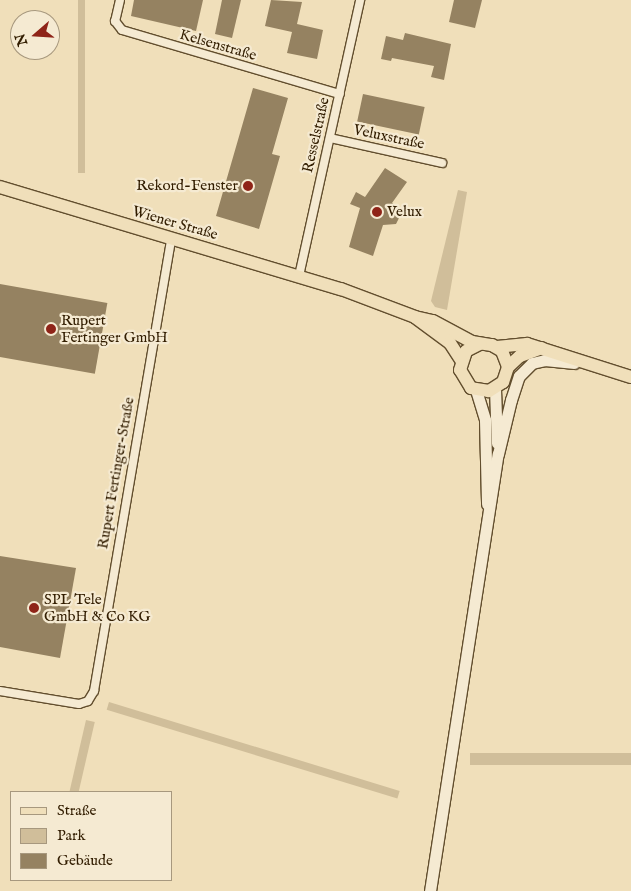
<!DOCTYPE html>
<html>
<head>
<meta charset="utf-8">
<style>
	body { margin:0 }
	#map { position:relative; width:631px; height:891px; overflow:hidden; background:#f0dfba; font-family:"IM FELL English",serif }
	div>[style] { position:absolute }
	.green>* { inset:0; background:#d0be9a; transform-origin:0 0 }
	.building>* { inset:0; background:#958261; transform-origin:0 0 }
	.roads { filter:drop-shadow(1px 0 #624e2e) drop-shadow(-1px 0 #624e2e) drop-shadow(0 1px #624e2e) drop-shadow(0 -1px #624e2e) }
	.minor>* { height:8px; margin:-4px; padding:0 4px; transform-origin:4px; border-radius:4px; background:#f5ead2 }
	.secondary>* { height:11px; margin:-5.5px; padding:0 5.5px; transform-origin:5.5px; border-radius:5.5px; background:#f5ead2 }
	.primary>* { height:12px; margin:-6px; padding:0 6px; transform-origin:6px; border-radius:6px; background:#f0dfba }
	.dots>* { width:14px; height:14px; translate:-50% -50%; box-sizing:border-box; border:2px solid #f5ead2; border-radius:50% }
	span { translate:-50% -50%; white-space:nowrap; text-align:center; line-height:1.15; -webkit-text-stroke:4.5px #f5ead2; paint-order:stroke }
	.street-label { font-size:15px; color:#321d00 }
	.poi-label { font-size:15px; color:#321d00 }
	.right { translate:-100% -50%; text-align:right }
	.left { translate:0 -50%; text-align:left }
	.legend { position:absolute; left:10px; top:791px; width:162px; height:90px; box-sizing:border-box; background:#f5ead2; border:1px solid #a7987e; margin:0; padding:6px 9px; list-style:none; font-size:15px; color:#321d00 }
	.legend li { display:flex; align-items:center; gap:10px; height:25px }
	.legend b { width:25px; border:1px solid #a7987e }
	.north { position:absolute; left:10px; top:10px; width:50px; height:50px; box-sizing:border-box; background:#f5ead2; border:1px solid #a7987e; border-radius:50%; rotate:251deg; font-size:14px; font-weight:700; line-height:20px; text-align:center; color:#321d00 }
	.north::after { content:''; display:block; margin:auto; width:18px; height:22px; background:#8f2418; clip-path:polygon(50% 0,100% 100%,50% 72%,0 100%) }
</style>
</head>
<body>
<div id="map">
	<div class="green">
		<div style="left:78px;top:0;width:7px;height:173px"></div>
		<div style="clip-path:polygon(458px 190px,467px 192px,447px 310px,435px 307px,431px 301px)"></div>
		<div style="left:109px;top:702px;width:304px;height:8px;rotate:17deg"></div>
		<div style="left:86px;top:720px;width:9px;height:73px;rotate:13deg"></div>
		<div style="left:631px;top:753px;width:12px;height:161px;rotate:90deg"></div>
	</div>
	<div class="building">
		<div style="clip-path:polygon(134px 0,203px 0,196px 31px,131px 16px)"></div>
		<div style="clip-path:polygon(222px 0,241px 0,232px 38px,215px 34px)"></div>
		<div style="clip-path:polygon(271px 0,302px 2px,297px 24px,323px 30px,317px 59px,287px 53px,292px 32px,265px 26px)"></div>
		<div style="clip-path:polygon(454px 0,482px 0,475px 28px,449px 22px)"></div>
		<div style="clip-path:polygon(405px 33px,451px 44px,444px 80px,431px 77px,434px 66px,392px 58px,391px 61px,381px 59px,386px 36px,403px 40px)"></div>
		<div style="clip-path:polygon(253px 88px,288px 98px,272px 154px,280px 156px,259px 229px,216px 216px)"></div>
		<div style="left:363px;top:94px;width:63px;height:28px;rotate:12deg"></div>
		<div style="clip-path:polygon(385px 168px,407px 182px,392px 203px,395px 205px,392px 209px,401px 214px,396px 224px,383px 225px,373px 256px,349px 247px,360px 208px,350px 204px,356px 192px,365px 197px)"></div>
		<div style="left:0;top:284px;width:109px;height:72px;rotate:10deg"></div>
		<div style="clip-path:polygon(0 556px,76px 568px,60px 658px,0 647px)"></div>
	</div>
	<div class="roads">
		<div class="minor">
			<div style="left:120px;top:0;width:22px;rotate:103deg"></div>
			<div style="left:115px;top:21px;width:11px;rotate:52deg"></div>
			<div style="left:122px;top:30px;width:227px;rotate:16.4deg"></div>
			<div style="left:330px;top:138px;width:115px;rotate:12.6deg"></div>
			<div style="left:299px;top:276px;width:283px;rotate:-77.5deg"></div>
			<div style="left:0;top:691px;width:80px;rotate:9.3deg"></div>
			<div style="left:79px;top:704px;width:9px;rotate:-18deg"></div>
			<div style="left:88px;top:701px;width:12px;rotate:-59deg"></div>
			<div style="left:94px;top:691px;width:459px;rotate:-80.3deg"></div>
		</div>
		<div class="secondary">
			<div style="left:495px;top:389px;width:54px;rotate:87.9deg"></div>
			<div style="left:476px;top:390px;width:31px;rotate:73deg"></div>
			<div style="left:485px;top:420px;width:84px;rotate:88.6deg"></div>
			<div style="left:430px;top:891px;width:442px;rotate:-81.2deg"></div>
			<div style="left:498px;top:454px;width:56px;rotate:-76.5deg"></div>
			<div style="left:511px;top:400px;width:25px;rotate:-72deg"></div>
			<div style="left:519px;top:376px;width:18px;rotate:-45deg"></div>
			<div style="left:532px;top:363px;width:13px;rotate:-13deg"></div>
			<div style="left:545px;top:360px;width:29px;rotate:6deg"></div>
		</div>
		<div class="primary">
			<div style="left:0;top:187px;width:356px;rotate:16.7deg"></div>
			<div style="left:341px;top:289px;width:79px;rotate:20.7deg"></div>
			<div style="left:415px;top:317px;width:18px;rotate:13deg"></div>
			<div style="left:433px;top:321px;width:44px;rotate:28.3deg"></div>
			<div style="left:472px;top:342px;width:20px;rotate:9deg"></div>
			<div style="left:492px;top:345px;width:12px;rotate:31deg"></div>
			<div style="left:502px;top:351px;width:17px;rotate:69deg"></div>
			<div style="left:508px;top:367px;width:16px;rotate:108deg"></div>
			<div style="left:503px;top:382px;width:17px;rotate:147deg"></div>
			<div style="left:489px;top:391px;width:18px;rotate:-171deg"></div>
			<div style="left:471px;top:388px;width:21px;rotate:-121deg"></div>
			<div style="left:460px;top:370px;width:20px;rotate:-72deg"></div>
			<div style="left:466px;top:351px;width:16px;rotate:-27deg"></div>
			<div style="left:416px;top:318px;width:42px;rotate:36.3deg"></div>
			<div style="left:450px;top:343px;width:20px;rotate:57deg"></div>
			<div style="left:497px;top:347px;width:30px;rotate:-6deg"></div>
			<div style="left:527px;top:344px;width:109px;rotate:17.6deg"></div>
			<div style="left:508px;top:367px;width:16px;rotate:-43deg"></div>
			<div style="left:520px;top:356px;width:23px;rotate:-20deg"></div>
		</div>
	</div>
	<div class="dots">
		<div style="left:248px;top:186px;background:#8f2418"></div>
		<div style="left:377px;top:212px;background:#8f2418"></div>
		<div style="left:51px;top:329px;background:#8f2418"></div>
		<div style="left:34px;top:608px;background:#8f2418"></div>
	</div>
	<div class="street-label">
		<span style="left:218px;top:45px;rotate:16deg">Kelsenstraße</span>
		<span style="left:316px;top:135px;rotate:-77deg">Resselstraße</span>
		<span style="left:389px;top:137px;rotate:12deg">Veluxstraße</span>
		<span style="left:175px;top:223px;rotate:16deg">Wiener Straße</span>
		<span style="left:116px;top:473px;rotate:-80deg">Rupert Fertinger-Straße</span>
	</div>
	<div class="poi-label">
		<span class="right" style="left:238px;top:186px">Rekord-Fenster</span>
		<span class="left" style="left:387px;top:212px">Velux</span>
		<span class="left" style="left:61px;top:329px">Rupert<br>Fertinger GmbH</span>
		<span class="left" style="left:44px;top:608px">SPL Tele<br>GmbH &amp; Co KG</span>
	</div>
	<ul class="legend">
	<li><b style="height:6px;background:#f0dfba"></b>Straße</li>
	<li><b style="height:14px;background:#d0be9a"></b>Park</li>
	<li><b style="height:14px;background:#958261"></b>Gebäude</li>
	</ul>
	<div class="north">N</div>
</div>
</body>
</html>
